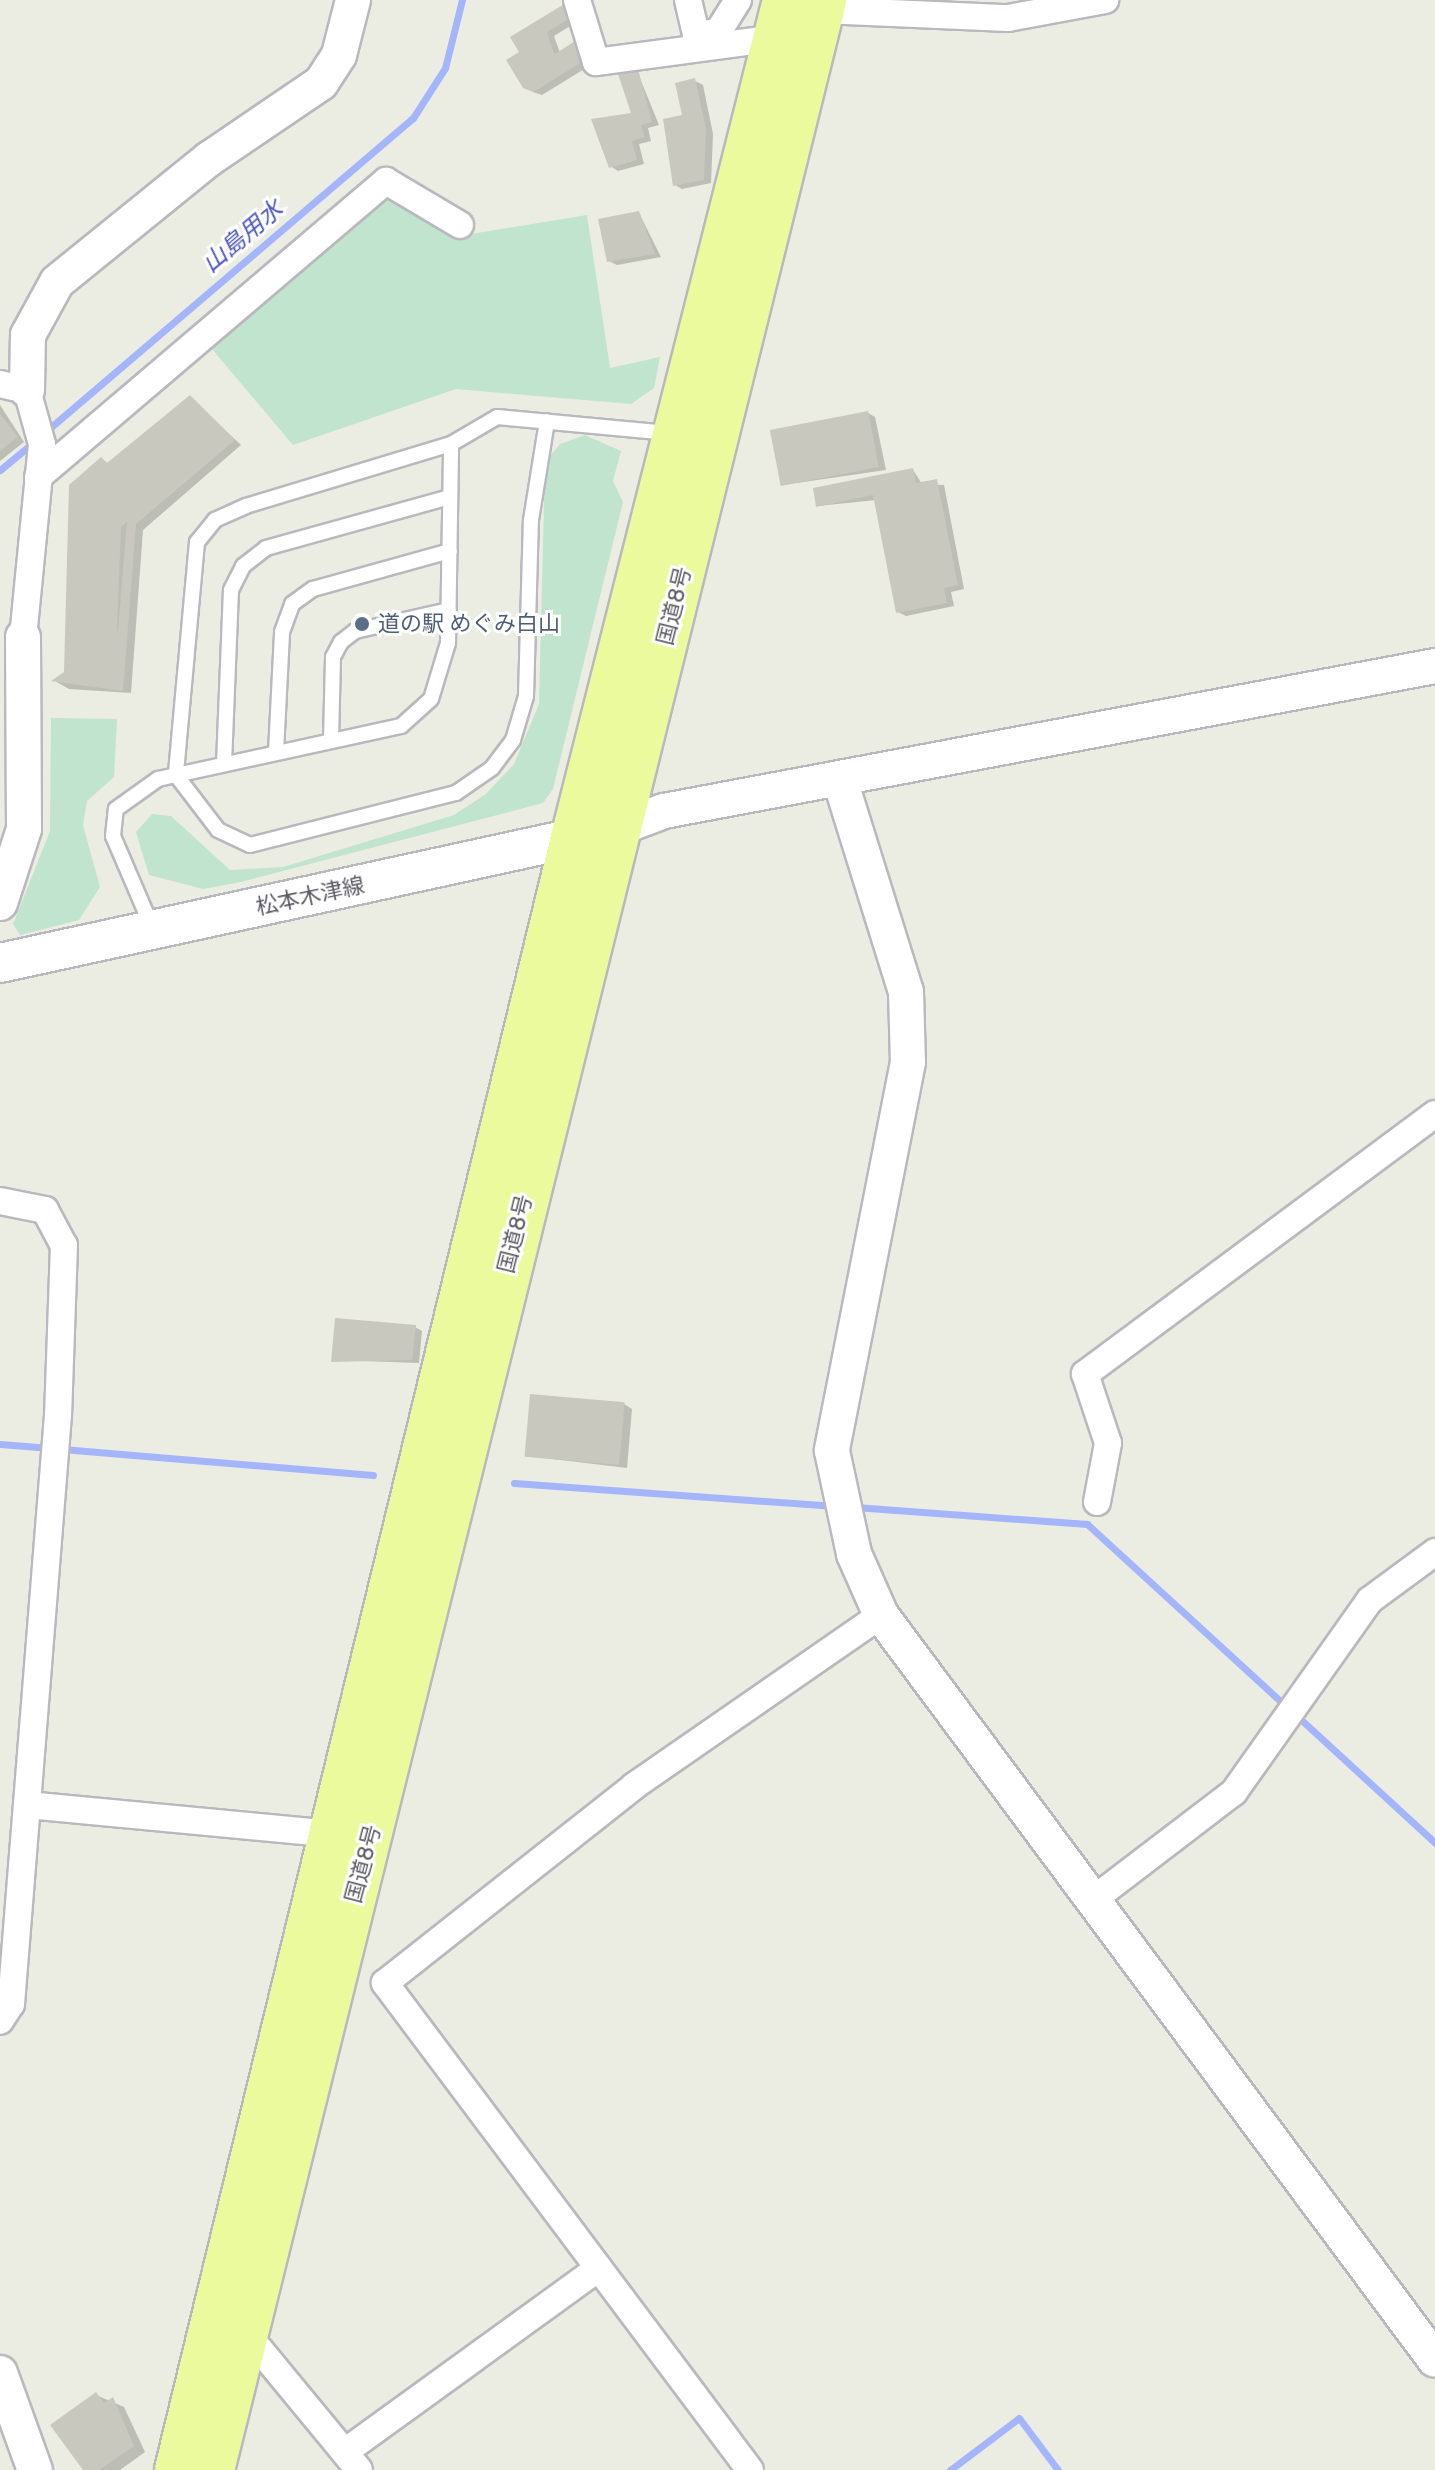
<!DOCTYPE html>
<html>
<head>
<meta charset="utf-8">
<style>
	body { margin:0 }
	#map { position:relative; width:1435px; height:2470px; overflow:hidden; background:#ebede3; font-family:Rubik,"Noto Sans JP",sans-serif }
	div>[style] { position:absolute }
	.green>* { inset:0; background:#c0e4cd }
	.shadow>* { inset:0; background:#0003 }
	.stream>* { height:7px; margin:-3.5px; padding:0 3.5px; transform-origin:3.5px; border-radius:3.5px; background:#a5b5fb }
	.building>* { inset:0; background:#c8c8bf; transform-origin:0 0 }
	.roads { filter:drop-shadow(2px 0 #b8b8be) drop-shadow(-2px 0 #b8b8be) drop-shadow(0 2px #b8b8be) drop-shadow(0 -2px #b8b8be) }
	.service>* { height:14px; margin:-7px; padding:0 7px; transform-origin:7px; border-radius:7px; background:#fff }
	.minor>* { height:26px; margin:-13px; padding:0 13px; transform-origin:13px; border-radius:13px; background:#fff }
	.tertiary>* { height:34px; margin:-17px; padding:0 17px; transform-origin:17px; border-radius:17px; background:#fff }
	.secondary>* { height:38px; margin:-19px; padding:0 19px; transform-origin:19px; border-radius:19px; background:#fff }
	.trunk>* { height:44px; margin:-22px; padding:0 22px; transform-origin:22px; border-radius:22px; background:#eafa9c }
	.dots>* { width:22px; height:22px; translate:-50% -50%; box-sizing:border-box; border:4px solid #fff; border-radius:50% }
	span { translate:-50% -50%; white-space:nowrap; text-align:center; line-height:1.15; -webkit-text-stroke:6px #fff; paint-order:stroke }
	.street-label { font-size:22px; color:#5b5b63 }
	.service-label { font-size:22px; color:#4e5e75 }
	.left { translate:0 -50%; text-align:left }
	.water-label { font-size:24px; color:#4855bd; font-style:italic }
</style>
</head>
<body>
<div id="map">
	<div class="green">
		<div style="clip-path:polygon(392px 194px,465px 235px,587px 215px,610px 368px,660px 357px,654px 388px,631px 404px,456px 389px,293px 445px,206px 342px,378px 195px)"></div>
		<div style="clip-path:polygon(585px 435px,621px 451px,613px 481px,623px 502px,553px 789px,543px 803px,241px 882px,203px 889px,149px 875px,136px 832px,152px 814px,171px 816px,230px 870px,283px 867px,454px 815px,486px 794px,514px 764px,539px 704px,545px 462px,560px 444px)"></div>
		<div style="clip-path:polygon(51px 718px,117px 719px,114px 777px,87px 801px,83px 825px,100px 887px,79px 920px,20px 935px,13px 924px,50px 831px)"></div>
	</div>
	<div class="shadow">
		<div style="clip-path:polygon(566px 5px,580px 20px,554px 36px,560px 53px,594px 63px,542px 95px,533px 92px,522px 52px)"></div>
		<div style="clip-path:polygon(637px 71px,659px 125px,648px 128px,651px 141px,639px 144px,644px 164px,618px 171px,610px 166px,633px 114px)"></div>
		<div style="clip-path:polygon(695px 81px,703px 85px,713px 134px,711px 183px,682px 189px,675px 185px)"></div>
		<div style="clip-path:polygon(639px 213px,661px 257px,617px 265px,609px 261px)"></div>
		<div style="clip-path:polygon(190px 397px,241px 445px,143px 530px,131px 693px,69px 689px,55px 681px,66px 673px,102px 460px,110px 464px)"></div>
		<div style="clip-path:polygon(0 405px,24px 442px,0 461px)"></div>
		<div style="clip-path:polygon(868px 413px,875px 417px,886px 470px,783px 485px)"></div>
		<div style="clip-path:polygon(913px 470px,922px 484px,944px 485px,964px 589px,951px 592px,954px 606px,906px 616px,898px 612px,876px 500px,818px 506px)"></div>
		<div style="clip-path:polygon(415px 1327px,422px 1331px,419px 1363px,333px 1360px)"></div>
		<div style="clip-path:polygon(624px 1404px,632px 1409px,627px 1468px,527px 1456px)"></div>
		<div style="clip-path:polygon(96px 2395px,124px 2407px,145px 2452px,120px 2470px,85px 2470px)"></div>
	</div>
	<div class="stream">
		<div style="left:44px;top:433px;width:485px;rotate:-40.5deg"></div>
		<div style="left:413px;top:118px;width:59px;rotate:-57.4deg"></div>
		<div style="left:445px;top:68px;width:70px;rotate:-76deg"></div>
		<div style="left:0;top:470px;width:45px;rotate:-39.6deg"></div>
		<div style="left:0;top:1444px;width:50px;rotate:4.6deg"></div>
		<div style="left:62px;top:1449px;width:312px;rotate:4.8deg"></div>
		<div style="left:514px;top:1483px;width:322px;rotate:4.1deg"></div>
		<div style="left:855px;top:1507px;width:233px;rotate:4.2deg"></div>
		<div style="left:1087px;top:1524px;width:271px;rotate:42.5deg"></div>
		<div style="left:1296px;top:1715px;width:189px;rotate:42.6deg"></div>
		<div style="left:950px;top:2470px;width:86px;rotate:-37deg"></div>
		<div style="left:1019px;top:2418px;width:65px;rotate:53.1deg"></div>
	</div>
	<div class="building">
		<div style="clip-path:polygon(566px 3px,574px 16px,547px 32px,552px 48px,555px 54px,578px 39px,587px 59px,533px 92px,523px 88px,506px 60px,519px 52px,510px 37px)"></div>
		<div style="clip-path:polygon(638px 69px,652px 122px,641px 125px,645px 137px,632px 141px,637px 160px,609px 168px,591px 119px,631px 113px,618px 74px)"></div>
		<div style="clip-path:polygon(695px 78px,706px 129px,704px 180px,673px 186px,663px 119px,682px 115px,675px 83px)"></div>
		<div style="clip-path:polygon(639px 211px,655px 254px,607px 262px,598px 219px)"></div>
		<div style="clip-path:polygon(evenodd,190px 395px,235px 440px,136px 524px,123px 691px,51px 681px,64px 672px,69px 485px,101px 457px,107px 463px,190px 395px,127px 522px,118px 631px,117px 631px,121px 527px,127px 522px)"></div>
		<div style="left:868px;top:411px;width:57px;height:100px;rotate:79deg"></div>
		<div style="clip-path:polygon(0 414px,18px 437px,0 451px)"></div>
		<div style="clip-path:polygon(913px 468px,916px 483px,937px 479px,958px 585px,944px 588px,947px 603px,896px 613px,873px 495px,816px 507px,813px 488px)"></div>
		<div style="clip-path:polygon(335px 1318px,416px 1325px,412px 1360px,331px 1362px)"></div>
		<div style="left:530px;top:1394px;width:95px;height:63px;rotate:5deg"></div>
		<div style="clip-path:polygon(96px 2392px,104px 2403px,113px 2397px,134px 2446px,99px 2470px,83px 2470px,50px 2425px)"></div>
	</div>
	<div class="roads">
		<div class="service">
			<div style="left:451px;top:444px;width:214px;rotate:163.2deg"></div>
			<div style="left:246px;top:506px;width:34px;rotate:156deg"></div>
			<div style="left:215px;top:520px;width:28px;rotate:129deg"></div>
			<div style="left:197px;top:542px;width:234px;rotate:95.2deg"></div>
			<div style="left:176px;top:775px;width:69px;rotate:52.6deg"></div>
			<div style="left:218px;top:830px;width:35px;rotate:25deg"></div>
			<div style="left:250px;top:845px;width:212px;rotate:-14.2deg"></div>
			<div style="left:456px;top:793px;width:44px;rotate:-34.8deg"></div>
			<div style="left:492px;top:768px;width:35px;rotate:-53deg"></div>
			<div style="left:513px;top:740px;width:46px;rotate:-73.5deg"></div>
			<div style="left:526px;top:696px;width:176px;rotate:-88.4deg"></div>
			<div style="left:531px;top:520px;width:100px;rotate:-80.8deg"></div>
			<div style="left:331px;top:740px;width:83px;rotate:-88.6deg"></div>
			<div style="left:333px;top:657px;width:17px;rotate:-62deg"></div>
			<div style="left:341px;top:642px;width:18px;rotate:-38deg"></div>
			<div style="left:355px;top:631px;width:96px;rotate:-12.6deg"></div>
			<div style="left:276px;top:752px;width:120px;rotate:-87.1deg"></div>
			<div style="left:282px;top:632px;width:30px;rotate:-70deg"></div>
			<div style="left:292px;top:604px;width:26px;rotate:-36deg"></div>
			<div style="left:313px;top:589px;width:142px;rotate:-15.5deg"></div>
			<div style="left:224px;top:764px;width:174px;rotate:-87.7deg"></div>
			<div style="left:231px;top:590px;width:27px;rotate:-63deg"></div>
			<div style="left:243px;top:566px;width:29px;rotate:-38deg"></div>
			<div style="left:266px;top:548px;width:187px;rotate:-15.5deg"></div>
			<div style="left:152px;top:927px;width:99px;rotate:-113.2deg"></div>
			<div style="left:113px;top:836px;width:27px;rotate:-84deg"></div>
			<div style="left:116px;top:809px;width:52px;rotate:-35.5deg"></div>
			<div style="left:158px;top:779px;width:249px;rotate:-12.3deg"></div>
			<div style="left:401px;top:726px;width:40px;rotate:-42deg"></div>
			<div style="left:431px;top:699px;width:59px;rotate:-73.1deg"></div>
			<div style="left:448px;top:643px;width:199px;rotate:-89.1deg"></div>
			<div style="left:451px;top:444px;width:53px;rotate:-30.4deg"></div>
			<div style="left:497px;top:417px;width:175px;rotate:5.3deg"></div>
		</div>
		<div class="minor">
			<div style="left:577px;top:0;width:65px;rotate:73deg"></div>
			<div style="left:596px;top:62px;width:181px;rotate:-7.6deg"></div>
			<div style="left:688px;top:0;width:48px;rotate:76.8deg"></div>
			<div style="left:822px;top:10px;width:186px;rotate:2.5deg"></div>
			<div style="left:1008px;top:18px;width:99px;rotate:-10.5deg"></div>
			<div style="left:696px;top:35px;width:22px;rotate:-8deg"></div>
			<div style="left:718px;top:32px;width:38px;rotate:-58deg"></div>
			<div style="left:0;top:384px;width:28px;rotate:13deg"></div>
			<div style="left:27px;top:390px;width:56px;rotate:74.5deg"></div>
			<div style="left:42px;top:444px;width:194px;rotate:95.6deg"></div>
			<div style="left:38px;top:477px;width:457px;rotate:-40.4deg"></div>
			<div style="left:386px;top:181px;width:86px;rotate:30.7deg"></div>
			<div style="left:0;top:1201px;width:46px;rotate:11.3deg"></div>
			<div style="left:45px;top:1210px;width:40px;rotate:62deg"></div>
			<div style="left:64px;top:1245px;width:170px;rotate:92deg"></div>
			<div style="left:58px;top:1415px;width:591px;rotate:94.56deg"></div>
			<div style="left:11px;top:2004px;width:20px;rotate:123deg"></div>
			<div style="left:1097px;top:1502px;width:60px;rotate:-79.4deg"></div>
			<div style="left:1108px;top:1443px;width:73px;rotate:-108.4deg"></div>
			<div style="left:1085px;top:1374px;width:436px;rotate:-36.6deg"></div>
			<div style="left:27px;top:1805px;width:307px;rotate:5.4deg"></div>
			<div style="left:1094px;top:1899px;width:176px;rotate:-37.4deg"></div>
			<div style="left:1234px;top:1792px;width:235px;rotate:-54.7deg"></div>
			<div style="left:1370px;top:1600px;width:81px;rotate:-36.4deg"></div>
			<div style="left:247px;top:2334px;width:176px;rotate:50.5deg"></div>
			<div style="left:346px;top:2451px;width:312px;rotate:-35.9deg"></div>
			<div style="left:750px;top:2470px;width:609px;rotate:-126.85deg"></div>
			<div style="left:385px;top:1983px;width:318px;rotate:-38.3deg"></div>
			<div style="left:634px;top:1786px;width:300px;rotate:-34.7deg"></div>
		</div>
		<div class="tertiary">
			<div style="left:27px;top:390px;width:55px;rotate:-89deg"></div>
			<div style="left:28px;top:335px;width:60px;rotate:-61.3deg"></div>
			<div style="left:57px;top:282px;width:196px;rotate:-39deg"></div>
			<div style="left:209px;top:159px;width:135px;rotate:-34.2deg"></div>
			<div style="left:321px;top:83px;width:33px;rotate:-57deg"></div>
			<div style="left:339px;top:55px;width:57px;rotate:-75.7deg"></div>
			<div style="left:840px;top:780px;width:222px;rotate:72.7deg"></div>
			<div style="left:906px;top:992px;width:70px;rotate:88.4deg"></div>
			<div style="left:908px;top:1062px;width:396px;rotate:101.1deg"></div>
			<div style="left:832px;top:1451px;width:105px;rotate:77.9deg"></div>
			<div style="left:854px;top:1554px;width:67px;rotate:66.1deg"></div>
			<div style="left:881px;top:1615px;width:928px;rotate:53.36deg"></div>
			<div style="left:619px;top:828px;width:48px;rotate:-20.7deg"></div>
			<div style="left:664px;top:811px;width:785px;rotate:-10.65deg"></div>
			<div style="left:0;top:903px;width:78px;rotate:-72deg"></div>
			<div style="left:24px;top:829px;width:192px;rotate:-90.3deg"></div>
			<div style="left:0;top:2373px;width:103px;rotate:70.2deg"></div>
		</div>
		<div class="secondary">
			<div style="left:0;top:963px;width:615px;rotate:-12.3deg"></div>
		</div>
		<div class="trunk">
			<div style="left:177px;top:2470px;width:1679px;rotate:-76.36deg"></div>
			<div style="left:573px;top:838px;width:864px;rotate:-75.8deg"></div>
			<div style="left:212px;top:2470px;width:2545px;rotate:-76.08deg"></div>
		</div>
	</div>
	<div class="dots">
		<div style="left:362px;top:624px;background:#5c6f8a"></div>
	</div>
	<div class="street-label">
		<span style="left:674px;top:606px;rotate:-76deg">国道8号</span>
		<span style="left:310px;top:896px;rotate:-12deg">松本木津線</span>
		<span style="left:515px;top:1234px;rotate:-76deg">国道8号</span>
		<span style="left:363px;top:1864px;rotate:-75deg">国道8号</span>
	</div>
	<div class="service-label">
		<span class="left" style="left:378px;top:624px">道の駅 めぐみ白山</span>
	</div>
	<div class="water-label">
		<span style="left:243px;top:237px;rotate:-40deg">山島用水</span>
	</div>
</div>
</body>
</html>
